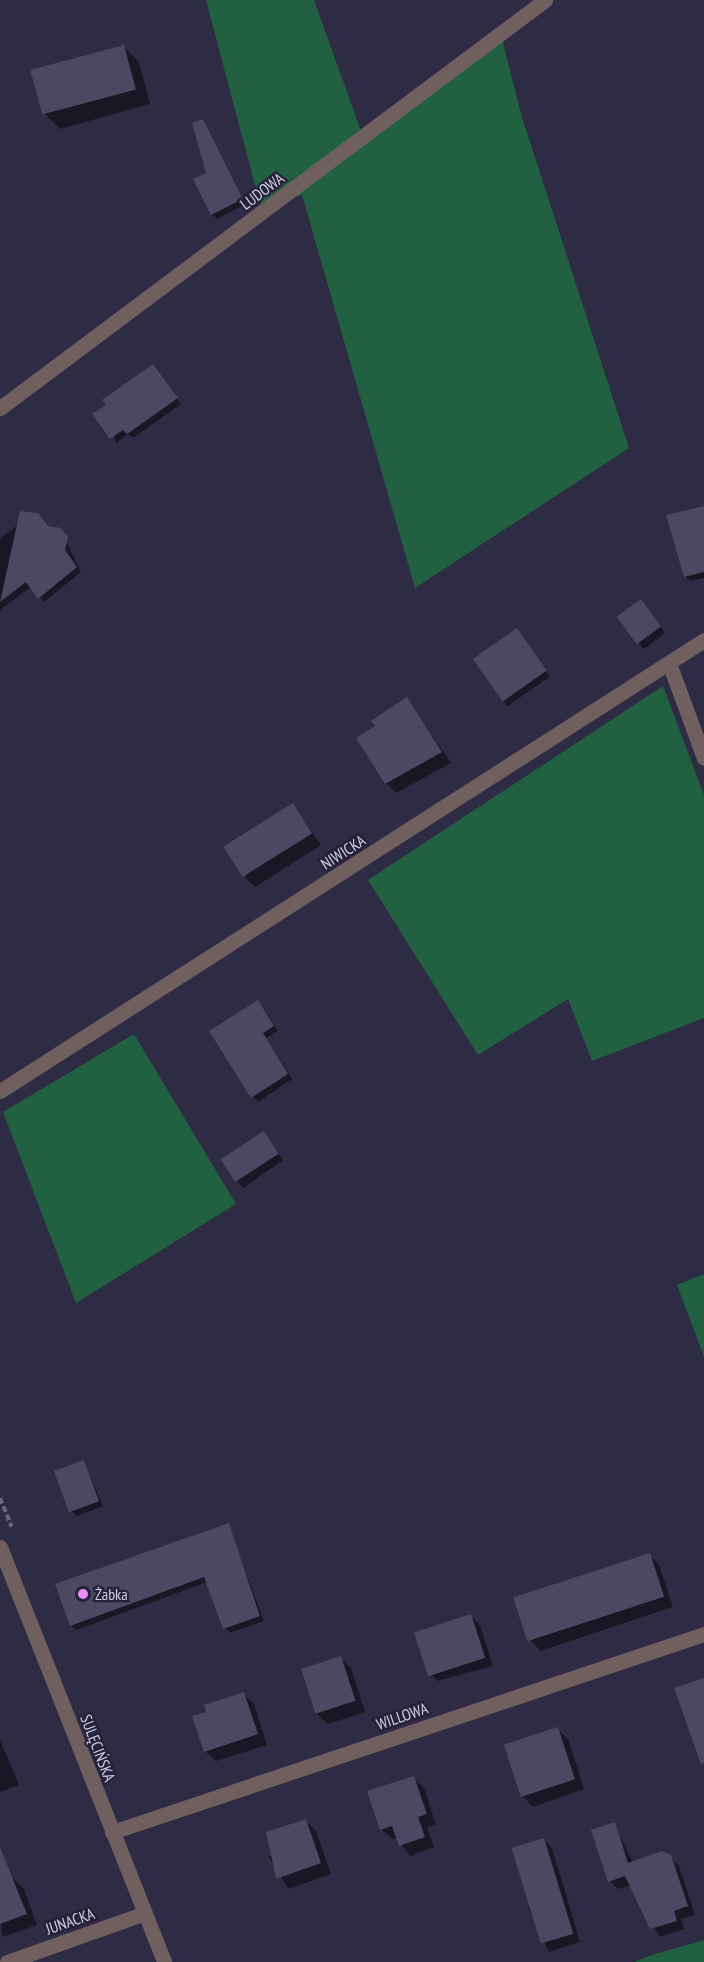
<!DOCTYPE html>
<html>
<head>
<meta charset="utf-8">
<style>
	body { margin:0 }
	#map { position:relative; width:704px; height:1962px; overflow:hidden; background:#2e2b45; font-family:"PT Sans Narrow",sans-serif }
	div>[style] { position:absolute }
	.green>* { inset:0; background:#216041 }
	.shadow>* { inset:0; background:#0007; transform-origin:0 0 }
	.building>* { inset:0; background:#4c4762; transform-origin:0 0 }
	.path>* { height:4px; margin-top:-2px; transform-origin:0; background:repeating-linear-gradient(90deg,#6a687f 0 6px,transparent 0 9px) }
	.minor>* { height:15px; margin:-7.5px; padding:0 7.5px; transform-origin:7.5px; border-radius:7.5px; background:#6f5f5f }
	.tertiary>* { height:15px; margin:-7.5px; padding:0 7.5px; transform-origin:7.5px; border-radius:7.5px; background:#6f5f5f }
	.dots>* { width:16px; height:16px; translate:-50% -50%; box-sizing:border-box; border:3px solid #25213a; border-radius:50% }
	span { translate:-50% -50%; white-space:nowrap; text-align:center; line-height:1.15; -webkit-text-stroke:4.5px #25213a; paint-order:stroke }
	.street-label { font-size:16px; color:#d2d1e2 }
	.poi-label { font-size:16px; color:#d2d1e2 }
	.left { translate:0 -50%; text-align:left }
</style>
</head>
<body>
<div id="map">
	<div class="green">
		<div style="clip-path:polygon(206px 0,314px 0,362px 134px,500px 31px,521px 114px,629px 448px,415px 588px,302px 195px,260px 204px)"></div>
		<div style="clip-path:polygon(663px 686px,704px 795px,704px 1018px,592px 1061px,568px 999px,478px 1055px,368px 880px)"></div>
		<div style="clip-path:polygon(134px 1034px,236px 1204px,76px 1303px,3px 1112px)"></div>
		<div style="clip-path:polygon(704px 1274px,704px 1357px,677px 1285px)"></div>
		<div style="clip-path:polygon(704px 1940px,704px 1962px,634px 1962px,655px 1954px)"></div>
	</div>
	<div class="shadow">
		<div style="clip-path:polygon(124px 47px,139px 62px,150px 104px,60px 129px,45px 114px)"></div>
		<div style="clip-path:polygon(203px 120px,246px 204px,217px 219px,212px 214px)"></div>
		<div style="clip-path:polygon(153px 365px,181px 404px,133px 438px,128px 434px,116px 443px,108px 405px)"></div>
		<div style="clip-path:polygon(704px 511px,704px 578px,690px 581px,685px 576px)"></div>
		<div style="clip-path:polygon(18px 525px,62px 532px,81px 572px,44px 602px,31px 587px,0 610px,0 538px)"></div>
		<div style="left:641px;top:601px;width:40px;height:27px;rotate:53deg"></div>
		<div style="left:517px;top:630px;width:57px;height:52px;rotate:55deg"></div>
		<div style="clip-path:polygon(407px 699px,451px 763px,396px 793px,386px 783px,377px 727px)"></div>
		<div style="clip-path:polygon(293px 805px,321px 845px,255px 887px,245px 877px)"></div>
		<div style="clip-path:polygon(262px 1007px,278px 1031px,266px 1038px,292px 1079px,258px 1102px,253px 1097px)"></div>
		<div style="left:264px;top:1133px;width:33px;height:49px;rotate:55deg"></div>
		<div style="clip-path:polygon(84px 1462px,103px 1506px,77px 1516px,72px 1511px)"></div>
		<div style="clip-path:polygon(228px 1524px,264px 1621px,229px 1633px,207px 1582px,76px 1630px,71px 1625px)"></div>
		<div style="clip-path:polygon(649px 1555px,659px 1565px,673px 1607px,541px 1651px,531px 1641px)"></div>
		<div style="clip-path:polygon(471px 1616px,480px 1625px,493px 1666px,437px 1681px,429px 1672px)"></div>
		<div style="clip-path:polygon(340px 1658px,351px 1668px,365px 1712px,328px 1724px,317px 1714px)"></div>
		<div style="clip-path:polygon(243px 1694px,254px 1704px,267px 1745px,216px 1761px,205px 1751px,208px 1712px)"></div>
		<div style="clip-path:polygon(557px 1729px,568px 1739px,584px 1789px,533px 1807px,523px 1796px)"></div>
		<div style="clip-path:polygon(0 1740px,19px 1785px,0 1792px)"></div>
		<div style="clip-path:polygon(413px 1777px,424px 1788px,436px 1825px,427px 1827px,434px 1847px,410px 1856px,397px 1838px,392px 1839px,381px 1829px)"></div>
		<div style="clip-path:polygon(305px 1820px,316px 1831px,331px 1874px,288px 1889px,269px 1857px)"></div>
		<div style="clip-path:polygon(614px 1824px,633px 1863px,670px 1857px,679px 1866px,695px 1915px,681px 1919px,684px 1929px,660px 1937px,631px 1885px,618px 1889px,610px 1881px)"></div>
		<div style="clip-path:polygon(544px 1840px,552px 1848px,580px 1942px,549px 1952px,528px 1907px,533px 1906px)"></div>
		<div style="clip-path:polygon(14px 1879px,24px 1889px,37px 1925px,2px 1937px,0 1884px)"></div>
	</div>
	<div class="building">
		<div style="left:124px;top:45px;width:46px;height:97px;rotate:75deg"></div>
		<div style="clip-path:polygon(203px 119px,243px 199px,211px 215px,193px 179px,206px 173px,192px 123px)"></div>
		<div style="clip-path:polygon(153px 364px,178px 398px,127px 434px,123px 430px,110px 439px,92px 414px,106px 405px,102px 400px)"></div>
		<div style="clip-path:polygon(704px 506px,704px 572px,684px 577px,666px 515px)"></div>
		<div style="clip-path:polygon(20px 511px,38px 513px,48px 526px,61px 528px,68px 537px,65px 550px,77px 567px,38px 599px,26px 582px,0 602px)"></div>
		<div style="left:641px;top:599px;width:34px;height:30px;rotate:54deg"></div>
		<div style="left:517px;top:628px;width:52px;height:54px;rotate:55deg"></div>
		<div style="clip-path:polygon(407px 697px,442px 752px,385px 784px,356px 738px,375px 726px,371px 721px)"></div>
		<div style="left:293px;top:803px;width:36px;height:82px;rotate:58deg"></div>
		<div style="clip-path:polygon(258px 1000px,274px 1026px,263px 1033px,288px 1074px,251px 1098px,209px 1031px)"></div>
		<div style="left:264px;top:1131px;width:27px;height:52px;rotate:57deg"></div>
		<div style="left:84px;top:1460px;width:44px;height:32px;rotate:70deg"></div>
		<div style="clip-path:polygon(229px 1523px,260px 1616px,223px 1629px,204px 1577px,70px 1626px,55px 1584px)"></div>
		<div style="left:650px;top:1553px;width:46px;height:144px;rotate:72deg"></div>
		<div style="left:471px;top:1614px;width:46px;height:60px;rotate:72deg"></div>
		<div style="left:341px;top:1656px;width:47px;height:42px;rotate:72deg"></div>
		<div style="clip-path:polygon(704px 1678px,704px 1763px,701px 1764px,674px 1688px)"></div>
		<div style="clip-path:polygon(244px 1692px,258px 1734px,204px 1752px,192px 1716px,206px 1712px,204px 1705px)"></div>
		<div style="left:558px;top:1727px;width:55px;height:57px;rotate:72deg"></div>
		<div style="clip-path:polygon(414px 1776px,427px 1814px,418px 1817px,425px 1837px,399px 1846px,392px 1826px,380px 1830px,367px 1791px)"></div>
		<div style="clip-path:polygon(306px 1819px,321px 1863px,276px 1879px,266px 1832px)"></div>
		<div style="clip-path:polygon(615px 1822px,628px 1863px,662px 1851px,671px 1855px,688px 1906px,674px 1911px,677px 1921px,650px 1929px,625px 1876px,608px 1882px,591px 1830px)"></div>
		<div style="left:544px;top:1838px;width:100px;height:34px;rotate:73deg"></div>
		<div style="clip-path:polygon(0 1847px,27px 1914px,0 1924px)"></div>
	</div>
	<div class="path">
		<div style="left:0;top:1498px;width:31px;rotate:68deg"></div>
	</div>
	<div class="minor">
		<div style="left:0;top:408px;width:681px;rotate:-36.82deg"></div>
		<div style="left:669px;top:663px;width:101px;rotate:69.8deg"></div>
		<div style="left:0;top:1091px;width:836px;rotate:-32.64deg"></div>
		<div style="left:112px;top:1832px;width:624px;rotate:-18.49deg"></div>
		<div style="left:7px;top:1962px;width:146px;rotate:-19.5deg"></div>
	</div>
	<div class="tertiary">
		<div style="left:0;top:1547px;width:446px;rotate:68.4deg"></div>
	</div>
	<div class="dots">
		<div style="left:83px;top:1594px;background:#e98efe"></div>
	</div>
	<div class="street-label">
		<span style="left:262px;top:191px;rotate:-37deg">LUDOWA</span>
		<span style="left:343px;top:852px;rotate:-33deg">NIWICKA</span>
		<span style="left:402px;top:1716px;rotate:-19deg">WILLOWA</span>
		<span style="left:98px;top:1748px;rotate:69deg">SULĘCIŃSKA</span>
		<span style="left:70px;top:1921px;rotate:-19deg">JUNACKA</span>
	</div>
	<div class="poi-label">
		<span class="left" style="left:95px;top:1594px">Żabka</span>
	</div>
</div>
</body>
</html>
